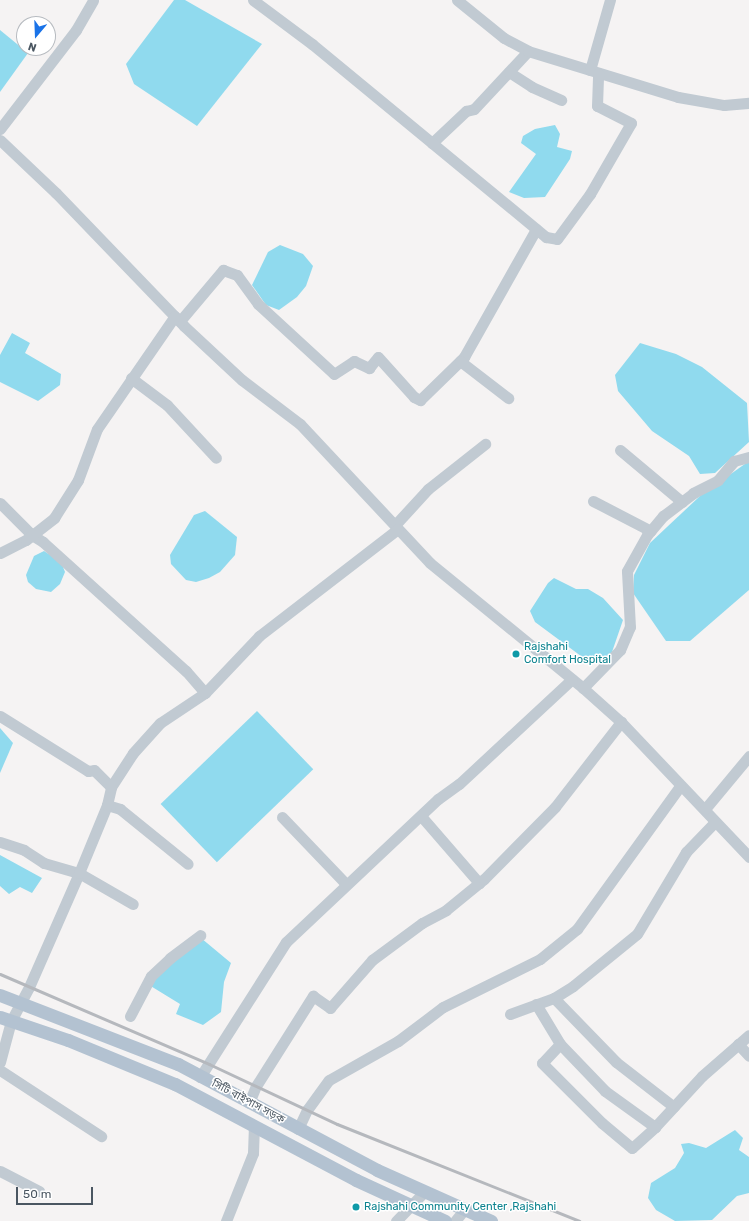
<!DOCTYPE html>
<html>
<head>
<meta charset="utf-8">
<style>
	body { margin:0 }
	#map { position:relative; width:749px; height:1221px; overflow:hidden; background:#f5f3f3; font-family:Rubik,"Noto Sans Bengali",sans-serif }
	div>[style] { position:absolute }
	.water>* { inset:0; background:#90daee; transform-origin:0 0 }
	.minor>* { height:11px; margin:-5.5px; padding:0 5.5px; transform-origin:5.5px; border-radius:5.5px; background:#c1cad2 }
	.major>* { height:13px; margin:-6.5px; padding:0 6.5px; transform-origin:6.5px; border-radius:6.5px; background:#b3c2d1 }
	.rail>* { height:3px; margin:-1.5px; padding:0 1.5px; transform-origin:1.5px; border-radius:1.5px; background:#b5b8bd }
	.dots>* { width:11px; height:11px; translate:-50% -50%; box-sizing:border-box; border:2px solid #fff; border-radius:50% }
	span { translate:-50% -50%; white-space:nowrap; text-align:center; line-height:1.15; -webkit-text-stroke:3px #fff; paint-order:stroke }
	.culture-label { font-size:11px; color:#0d838f }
	.left { translate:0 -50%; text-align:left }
	.street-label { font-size:11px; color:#4a5661 }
	.north { position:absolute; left:16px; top:16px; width:40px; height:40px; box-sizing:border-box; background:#fff; border:1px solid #b7bbc0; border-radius:50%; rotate:199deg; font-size:11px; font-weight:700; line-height:16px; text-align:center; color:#4a5661 }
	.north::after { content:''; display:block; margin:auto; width:14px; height:18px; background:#1a73e8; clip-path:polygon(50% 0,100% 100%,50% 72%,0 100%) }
	.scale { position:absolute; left:16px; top:1187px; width:77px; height:18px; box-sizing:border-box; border:2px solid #4a5661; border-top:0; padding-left:5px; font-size:12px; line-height:14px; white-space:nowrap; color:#4a5661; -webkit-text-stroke:3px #fff; paint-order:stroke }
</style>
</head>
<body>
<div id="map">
	<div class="water">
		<div style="clip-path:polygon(174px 0,185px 0,262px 44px,197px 126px,134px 84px,126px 64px)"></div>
		<div style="clip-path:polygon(0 30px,28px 53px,0 92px)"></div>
		<div style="clip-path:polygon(555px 125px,560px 134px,557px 147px,572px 151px,570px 159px,545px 197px,524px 198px,509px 192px,536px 154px,521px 143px,523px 136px,535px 129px)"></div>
		<div style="clip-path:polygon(280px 245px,303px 254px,313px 266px,306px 286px,297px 297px,279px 310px,266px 305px,252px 285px,268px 252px)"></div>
		<div style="clip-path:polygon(12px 333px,30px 343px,25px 353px,61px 374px,60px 385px,38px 401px,0 382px,0 355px)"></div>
		<div style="clip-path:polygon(640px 343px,676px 354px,702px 367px,747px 403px,749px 442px,715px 473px,700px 474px,689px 456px,652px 431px,618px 391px,615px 375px)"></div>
		<div style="clip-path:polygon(749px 461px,749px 590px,690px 641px,666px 641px,633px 593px,634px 575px,650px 543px,700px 496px)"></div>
		<div style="clip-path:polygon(205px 511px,237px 537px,235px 555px,220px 572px,209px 578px,196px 582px,186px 580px,171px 564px,170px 555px,194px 515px)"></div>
		<div style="clip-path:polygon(44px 551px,61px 562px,65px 572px,60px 584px,51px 592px,36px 589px,28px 582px,26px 575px,34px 556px)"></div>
		<div style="clip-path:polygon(554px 578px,576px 589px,588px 589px,603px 598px,623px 620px,612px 652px,603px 659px,589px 662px,535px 622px,530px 611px,548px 583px)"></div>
		<div style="left:257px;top:711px;width:81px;height:134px;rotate:46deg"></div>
		<div style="clip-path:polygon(0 728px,13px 743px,0 773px)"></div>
		<div style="clip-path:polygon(0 855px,42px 878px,32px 893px,20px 887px,9px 894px,0 886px)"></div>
		<div style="clip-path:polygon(201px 938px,231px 963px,224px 982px,221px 1012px,203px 1025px,176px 1014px,180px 1004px,149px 985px,171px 960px)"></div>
		<div style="clip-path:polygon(735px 1130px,743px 1138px,739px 1150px,749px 1157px,749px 1193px,737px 1196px,712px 1220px,675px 1221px,656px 1210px,648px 1198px,651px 1183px,675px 1168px,684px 1153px,681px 1144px,689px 1143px,706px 1148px)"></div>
	</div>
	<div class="minor">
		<div style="left:253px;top:0;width:74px;rotate:36.7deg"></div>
		<div style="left:312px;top:44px;width:156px;rotate:39.5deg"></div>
		<div style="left:432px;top:143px;width:47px;rotate:-43.3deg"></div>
		<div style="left:466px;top:111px;width:8px;rotate:-14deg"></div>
		<div style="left:474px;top:109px;width:79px;rotate:-47deg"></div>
		<div style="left:457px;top:0;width:60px;rotate:39deg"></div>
		<div style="left:504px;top:38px;width:27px;rotate:28deg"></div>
		<div style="left:528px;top:51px;width:157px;rotate:17deg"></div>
		<div style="left:678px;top:97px;width:47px;rotate:9.9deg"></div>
		<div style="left:724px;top:105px;width:25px;rotate:-5deg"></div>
		<div style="left:590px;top:70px;width:73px;rotate:-74.1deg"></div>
		<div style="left:509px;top:72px;width:27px;rotate:33deg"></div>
		<div style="left:532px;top:87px;width:32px;rotate:24deg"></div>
		<div style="left:0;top:129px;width:125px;rotate:-52.5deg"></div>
		<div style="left:76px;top:30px;width:34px;rotate:-60deg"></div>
		<div style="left:0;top:140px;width:77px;rotate:43.4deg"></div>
		<div style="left:56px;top:193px;width:185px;rotate:46.1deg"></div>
		<div style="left:184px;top:326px;width:79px;rotate:43deg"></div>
		<div style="left:242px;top:380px;width:73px;rotate:37.2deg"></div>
		<div style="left:300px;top:424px;width:190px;rotate:46.9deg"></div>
		<div style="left:430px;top:563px;width:198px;rotate:39.2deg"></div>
		<div style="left:583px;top:688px;width:51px;rotate:41.8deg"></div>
		<div style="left:621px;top:722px;width:186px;rotate:46.5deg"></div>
		<div style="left:432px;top:143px;width:148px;rotate:39.5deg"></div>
		<div style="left:546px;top:237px;width:11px;rotate:10deg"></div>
		<div style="left:557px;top:239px;width:56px;rotate:-53.7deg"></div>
		<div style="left:590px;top:194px;width:82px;rotate:-60deg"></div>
		<div style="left:631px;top:123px;width:38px;rotate:-153deg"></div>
		<div style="left:597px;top:106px;width:33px;rotate:-88deg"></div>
		<div style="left:180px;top:321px;width:67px;rotate:-49.9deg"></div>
		<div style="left:223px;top:270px;width:15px;rotate:20deg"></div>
		<div style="left:237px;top:275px;width:36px;rotate:54deg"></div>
		<div style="left:258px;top:304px;width:103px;rotate:42.6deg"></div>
		<div style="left:334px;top:374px;width:24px;rotate:-33deg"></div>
		<div style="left:354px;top:361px;width:17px;rotate:25deg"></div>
		<div style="left:369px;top:368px;width:14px;rotate:-51deg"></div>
		<div style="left:378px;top:357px;width:54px;rotate:48deg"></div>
		<div style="left:414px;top:397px;width:7px;rotate:27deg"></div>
		<div style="left:420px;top:400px;width:62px;rotate:-44.3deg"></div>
		<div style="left:464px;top:357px;width:147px;rotate:-60.6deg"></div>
		<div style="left:460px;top:361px;width:61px;rotate:37.6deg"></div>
		<div style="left:131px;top:378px;width:45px;rotate:36.9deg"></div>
		<div style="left:167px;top:405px;width:72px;rotate:47.2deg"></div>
		<div style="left:620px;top:450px;width:81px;rotate:40deg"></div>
		<div style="left:593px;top:501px;width:65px;rotate:27.3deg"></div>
		<div style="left:0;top:503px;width:45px;rotate:45deg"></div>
		<div style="left:32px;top:535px;width:13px;rotate:32deg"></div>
		<div style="left:43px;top:542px;width:193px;rotate:42.1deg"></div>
		<div style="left:186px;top:671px;width:29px;rotate:49deg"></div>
		<div style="left:395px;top:525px;width:49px;rotate:-47.5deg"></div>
		<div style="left:428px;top:489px;width:73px;rotate:-38.3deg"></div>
		<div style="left:0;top:553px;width:29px;rotate:-27deg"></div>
		<div style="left:26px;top:540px;width:36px;rotate:-38deg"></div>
		<div style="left:54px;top:518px;width:45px;rotate:-57.7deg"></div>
		<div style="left:78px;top:480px;width:54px;rotate:-69.6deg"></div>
		<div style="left:97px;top:429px;width:137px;rotate:-55.4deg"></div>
		<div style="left:583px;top:688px;width:53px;rotate:-45.8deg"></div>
		<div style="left:620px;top:650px;width:25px;rotate:-67deg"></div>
		<div style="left:630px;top:627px;width:56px;rotate:-93.1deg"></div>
		<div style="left:627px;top:571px;width:41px;rotate:-60.9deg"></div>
		<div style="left:647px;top:535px;width:25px;rotate:-50deg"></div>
		<div style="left:663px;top:516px;width:38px;rotate:-37deg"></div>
		<div style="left:693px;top:493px;width:28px;rotate:-27deg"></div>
		<div style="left:718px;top:480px;width:25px;rotate:-50deg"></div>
		<div style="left:734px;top:461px;width:16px;rotate:-15deg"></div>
		<div style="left:0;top:716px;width:104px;rotate:32deg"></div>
		<div style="left:88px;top:771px;width:6px;rotate:-9deg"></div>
		<div style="left:94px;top:770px;width:24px;rotate:45deg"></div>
		<div style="left:107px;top:805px;width:14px;rotate:17deg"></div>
		<div style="left:120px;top:809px;width:87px;rotate:39deg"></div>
		<div style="left:705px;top:809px;width:69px;rotate:-50.3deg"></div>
		<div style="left:421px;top:816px;width:89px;rotate:49.1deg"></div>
		<div style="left:282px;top:817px;width:93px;rotate:46.3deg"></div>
		<div style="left:0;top:842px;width:25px;rotate:18deg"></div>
		<div style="left:24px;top:850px;width:24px;rotate:33deg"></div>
		<div style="left:44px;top:863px;width:36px;rotate:16deg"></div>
		<div style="left:79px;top:873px;width:62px;rotate:29.9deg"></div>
		<div style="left:554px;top:998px;width:89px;rotate:45.9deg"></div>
		<div style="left:616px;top:1062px;width:73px;rotate:37.8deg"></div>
		<div style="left:536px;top:1004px;width:47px;rotate:59deg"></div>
		<div style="left:560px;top:1044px;width:65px;rotate:46.2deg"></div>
		<div style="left:605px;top:1091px;width:62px;rotate:35.8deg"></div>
		<div style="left:655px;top:1127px;width:69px;rotate:-47.3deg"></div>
		<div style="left:702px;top:1076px;width:62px;rotate:-41.1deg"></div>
		<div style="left:510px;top:1014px;width:47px;rotate:-20deg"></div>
		<div style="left:554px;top:998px;width:22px;rotate:-32deg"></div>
		<div style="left:573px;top:986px;width:82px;rotate:-39.1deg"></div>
		<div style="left:637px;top:934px;width:96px;rotate:-59.1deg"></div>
		<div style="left:686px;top:852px;width:42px;rotate:-46deg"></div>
		<div style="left:130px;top:1016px;width:45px;rotate:-62.3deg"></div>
		<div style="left:151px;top:976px;width:26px;rotate:-43deg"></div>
		<div style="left:170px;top:958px;width:38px;rotate:-37deg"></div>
		<div style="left:560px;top:1044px;width:26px;rotate:133deg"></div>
		<div style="left:542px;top:1063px;width:85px;rotate:45deg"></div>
		<div style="left:602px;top:1123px;width:39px;rotate:40deg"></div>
		<div style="left:632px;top:1148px;width:31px;rotate:-42deg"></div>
		<div style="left:738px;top:1044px;width:16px;rotate:47deg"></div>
		<div style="left:0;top:1062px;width:42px;rotate:-75deg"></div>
		<div style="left:11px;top:1021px;width:38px;rotate:-62deg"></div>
		<div style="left:29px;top:987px;width:124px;rotate:-66.3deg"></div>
		<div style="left:79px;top:873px;width:74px;rotate:-67.6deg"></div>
		<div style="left:107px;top:805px;width:18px;rotate:-77deg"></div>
		<div style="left:111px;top:787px;width:40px;rotate:-57.1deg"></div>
		<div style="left:133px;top:753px;width:40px;rotate:-48deg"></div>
		<div style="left:160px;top:723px;width:54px;rotate:-33.7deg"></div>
		<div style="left:205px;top:693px;width:79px;rotate:-46.5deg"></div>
		<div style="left:259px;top:636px;width:175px;rotate:-37.6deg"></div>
		<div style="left:0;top:1070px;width:121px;rotate:33.2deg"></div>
		<div style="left:200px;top:1077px;width:160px;rotate:-57.5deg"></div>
		<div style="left:286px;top:942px;width:209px;rotate:-43.3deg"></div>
		<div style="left:438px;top:799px;width:26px;rotate:-36deg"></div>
		<div style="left:459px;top:784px;width:154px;rotate:-42.9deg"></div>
		<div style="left:249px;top:1103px;width:18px;rotate:-68deg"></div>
		<div style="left:256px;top:1086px;width:107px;rotate:-57.7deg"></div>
		<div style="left:313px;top:996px;width:21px;rotate:35deg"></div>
		<div style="left:330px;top:1008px;width:64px;rotate:-48.8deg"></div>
		<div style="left:372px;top:960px;width:62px;rotate:-36.5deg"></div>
		<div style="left:422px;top:923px;width:27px;rotate:-28deg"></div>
		<div style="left:446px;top:910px;width:49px;rotate:-39.2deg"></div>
		<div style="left:484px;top:879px;width:101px;rotate:-45.4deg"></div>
		<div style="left:555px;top:807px;width:108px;rotate:-52.2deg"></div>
		<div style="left:298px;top:1129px;width:21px;rotate:-65deg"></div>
		<div style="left:307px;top:1110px;width:37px;rotate:-54deg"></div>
		<div style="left:329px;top:1080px;width:79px;rotate:-29.5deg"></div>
		<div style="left:398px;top:1041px;width:56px;rotate:-37.1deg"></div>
		<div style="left:443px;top:1007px;width:108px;rotate:-26.3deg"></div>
		<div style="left:540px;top:959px;width:48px;rotate:-39deg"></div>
		<div style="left:577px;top:929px;width:176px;rotate:-54.2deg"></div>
		<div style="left:0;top:1171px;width:44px;rotate:27.1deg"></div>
		<div style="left:226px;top:1221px;width:73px;rotate:-68.3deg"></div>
		<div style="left:253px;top:1153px;width:27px;rotate:-88deg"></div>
		<div style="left:396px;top:1221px;width:39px;rotate:-46deg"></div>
		<div style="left:455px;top:1221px;width:14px;rotate:-51deg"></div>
	</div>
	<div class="major">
		<div style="left:0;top:995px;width:191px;rotate:21.2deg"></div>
		<div style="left:178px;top:1064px;width:225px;rotate:28deg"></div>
		<div style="left:377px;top:1170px;width:125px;rotate:24.1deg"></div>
		<div style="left:0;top:1017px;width:72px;rotate:18.7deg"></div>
		<div style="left:68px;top:1040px;width:116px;rotate:22.4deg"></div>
		<div style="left:175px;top:1084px;width:205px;rotate:27.9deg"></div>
		<div style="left:356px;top:1180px;width:98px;rotate:24.7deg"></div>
	</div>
	<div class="rail">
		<div style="left:0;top:974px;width:228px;rotate:23.3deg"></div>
		<div style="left:209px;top:1064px;width:141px;rotate:25.1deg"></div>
		<div style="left:337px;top:1124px;width:261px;rotate:21.8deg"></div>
	</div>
	<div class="dots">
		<div style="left:516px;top:654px;background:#0f9aa8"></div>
		<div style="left:356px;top:1207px;background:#0f9aa8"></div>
	</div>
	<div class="culture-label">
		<span class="left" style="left:524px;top:654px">Rajshahi<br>Comfort Hospital</span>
		<span class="left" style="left:364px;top:1207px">Rajshahi Community Center ,Rajshahi</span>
	</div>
	<div class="street-label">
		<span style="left:248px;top:1102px;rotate:28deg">সিটি বাইপাস সড়ক</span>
	</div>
	<div class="north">N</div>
	<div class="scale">50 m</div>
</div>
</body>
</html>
